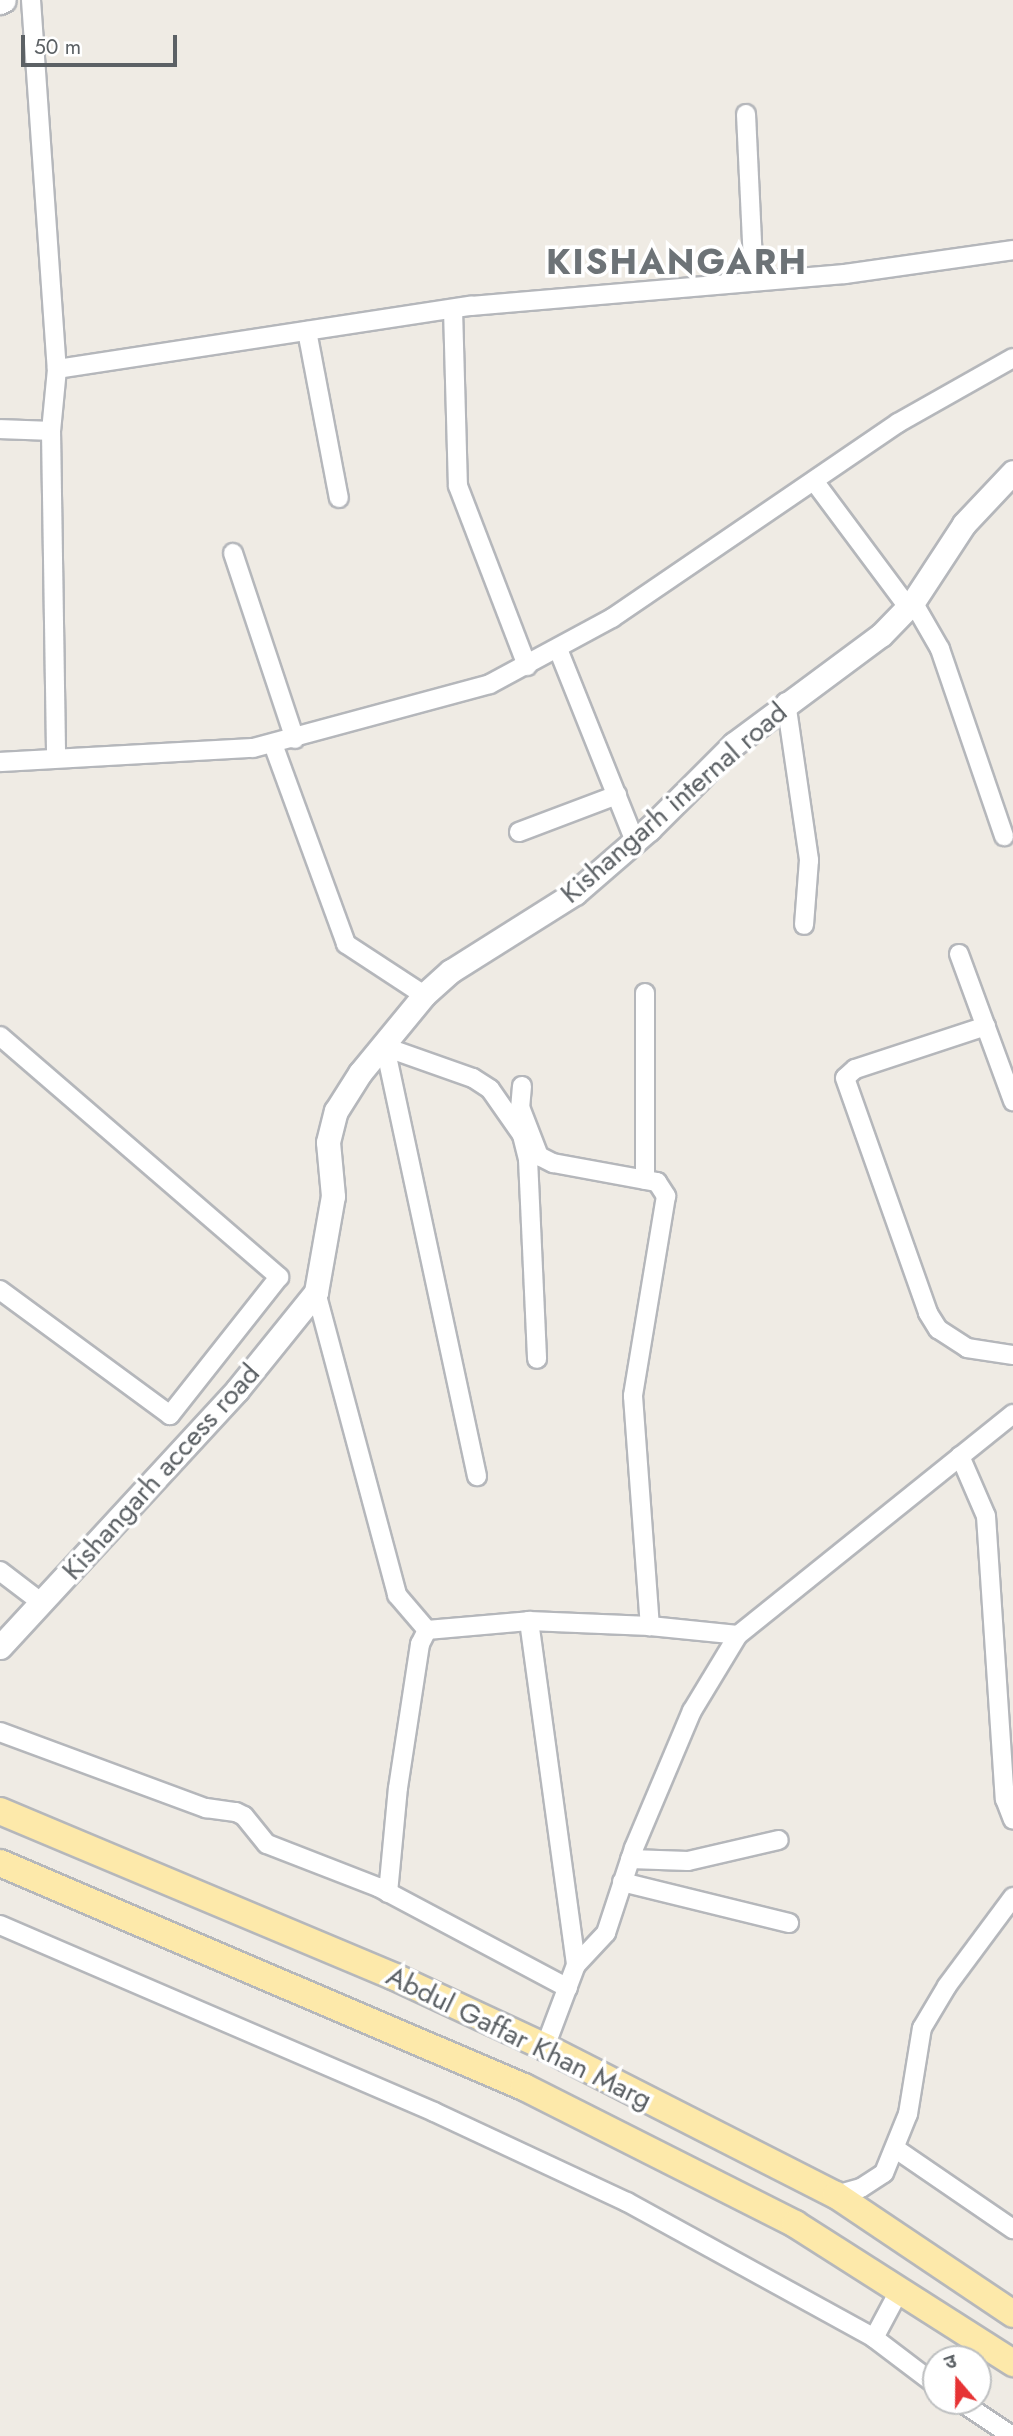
<!DOCTYPE html>
<html>
<head>
<meta charset="utf-8">
<style>
	body { margin:0 }
	#map { position:relative; width:1013px; height:2436px; overflow:hidden; background:#efebe4; font-family:Jost,"Noto Sans Devanagari",sans-serif }
	div>[style] { position:absolute }
	.roads { filter:drop-shadow(2px 0 #b5b7bb) drop-shadow(-2px 0 #b5b7bb) drop-shadow(0 2px #b5b7bb) drop-shadow(0 -2px #b5b7bb) }
	.street>* { height:18px; margin:-9px; padding:0 9px; transform-origin:9px; border-radius:9px; background:#fff }
	.secondary>* { height:23px; margin:-11.5px; padding:0 11.5px; transform-origin:11.5px; border-radius:11.5px; background:#fff }
	.primary>* { height:26px; margin:-13px; padding:0 13px; transform-origin:13px; border-radius:13px; background:#fde9aa }
	span { translate:-50% -50%; white-space:nowrap; text-align:center; line-height:1.15; -webkit-text-stroke:7px #fff; paint-order:stroke }
	.street-label { font-size:28px; color:#5c6165 }
	.district-label { font-size:35px; color:#6d7377; font-weight:700; letter-spacing:2px }
	.north { position:absolute; left:922px; top:2345px; width:70px; height:70px; box-sizing:border-box; background:#fff; border:2px solid #bec0c1; border-radius:50%; rotate:340deg; font-size:19px; font-weight:700; line-height:28px; text-align:center; color:#5c6165 }
	.north::after { content:''; display:block; margin:auto; width:24px; height:32px; background:#e63334; clip-path:polygon(50% 0,100% 100%,50% 72%,0 100%) }
	.scale { position:absolute; left:21px; top:35px; width:156px; height:32px; box-sizing:border-box; border:4px solid #5c6165; border-top:0; padding-left:9px; font-size:21px; line-height:24px; white-space:nowrap; color:#5c6165; -webkit-text-stroke:5px #fff; paint-order:stroke }
</style>
</head>
<body>
<div id="map">
	<div class="roads">
		<div class="street">
			<div style="left:31px;top:0;width:370px;rotate:86deg"></div>
			<div style="left:57px;top:369px;width:62px;rotate:95.5deg"></div>
			<div style="left:746px;top:114px;width:167px;rotate:87.3deg"></div>
			<div style="left:453px;top:309px;width:177px;rotate:88.4deg"></div>
			<div style="left:458px;top:486px;width:193px;rotate:69deg"></div>
			<div style="left:307px;top:331px;width:170px;rotate:79.2deg"></div>
			<div style="left:57px;top:369px;width:419px;rotate:-8.7deg"></div>
			<div style="left:471px;top:306px;width:375px;rotate:-4.9deg"></div>
			<div style="left:845px;top:274px;width:170px;rotate:-8.1deg"></div>
			<div style="left:0;top:429px;width:51px;rotate:2.2deg"></div>
			<div style="left:51px;top:431px;width:324px;rotate:89.1deg"></div>
			<div style="left:814px;top:481px;width:157px;rotate:53.3deg"></div>
			<div style="left:233px;top:553px;width:196px;rotate:71.6deg"></div>
			<div style="left:913px;top:602px;width:54px;rotate:60.1deg"></div>
			<div style="left:940px;top:649px;width:198px;rotate:71.1deg"></div>
			<div style="left:558px;top:649px;width:208px;rotate:68.2deg"></div>
			<div style="left:786px;top:702px;width:160px;rotate:81.7deg"></div>
			<div style="left:809px;top:860px;width:65px;rotate:94.4deg"></div>
			<div style="left:273px;top:744px;width:213px;rotate:69.9deg"></div>
			<div style="left:346px;top:944px;width:93px;rotate:33.2deg"></div>
			<div style="left:0;top:762px;width:253px;rotate:-3.2deg"></div>
			<div style="left:253px;top:748px;width:245px;rotate:-15.1deg"></div>
			<div style="left:490px;top:684px;width:139px;rotate:-28.4deg"></div>
			<div style="left:612px;top:618px;width:346px;rotate:-34.3deg"></div>
			<div style="left:898px;top:423px;width:132px;rotate:-29.5deg"></div>
			<div style="left:519px;top:832px;width:105px;rotate:-20.7deg"></div>
			<div style="left:959px;top:954px;width:157px;rotate:69.8deg"></div>
			<div style="left:986px;top:1026px;width:138px;rotate:161.8deg"></div>
			<div style="left:855px;top:1069px;width:13px;rotate:138deg"></div>
			<div style="left:845px;top:1078px;width:249px;rotate:70.5deg"></div>
			<div style="left:928px;top:1313px;width:19px;rotate:58deg"></div>
			<div style="left:938px;top:1329px;width:35px;rotate:33deg"></div>
			<div style="left:967px;top:1348px;width:47px;rotate:8.7deg"></div>
			<div style="left:0;top:1036px;width:369px;rotate:40.8deg"></div>
			<div style="left:279px;top:1277px;width:176px;rotate:128.3deg"></div>
			<div style="left:170px;top:1415px;width:211px;rotate:-143.7deg"></div>
			<div style="left:385px;top:1047px;width:439px;rotate:77.9deg"></div>
			<div style="left:385px;top:1047px;width:93px;rotate:19.4deg"></div>
			<div style="left:473px;top:1078px;width:20px;rotate:33deg"></div>
			<div style="left:490px;top:1089px;width:56px;rotate:55.2deg"></div>
			<div style="left:522px;top:1135px;width:25px;rotate:76deg"></div>
			<div style="left:528px;top:1159px;width:200px;rotate:87.4deg"></div>
			<div style="left:522px;top:1086px;width:21px;rotate:95deg"></div>
			<div style="left:520px;top:1107px;width:53px;rotate:68.8deg"></div>
			<div style="left:539px;top:1156px;width:16px;rotate:27deg"></div>
			<div style="left:553px;top:1163px;width:106px;rotate:10.4deg"></div>
			<div style="left:657px;top:1182px;width:17px;rotate:57deg"></div>
			<div style="left:666px;top:1196px;width:203px;rotate:99.4deg"></div>
			<div style="left:633px;top:1396px;width:231px;rotate:85.8deg"></div>
			<div style="left:645px;top:1180px;width:187px;rotate:-90deg"></div>
			<div style="left:316px;top:1292px;width:314px;rotate:75deg"></div>
			<div style="left:397px;top:1595px;width:46px;rotate:49.4deg"></div>
			<div style="left:960px;top:1456px;width:65px;rotate:66.6deg"></div>
			<div style="left:986px;top:1516px;width:284px;rotate:86.2deg"></div>
			<div style="left:1005px;top:1799px;width:22px;rotate:69deg"></div>
			<div style="left:0;top:1571px;width:53px;rotate:37.3deg"></div>
			<div style="left:529px;top:1621px;width:347px;rotate:82.2deg"></div>
			<div style="left:0;top:1732px;width:220px;rotate:20.3deg"></div>
			<div style="left:206px;top:1808px;width:30px;rotate:8deg"></div>
			<div style="left:236px;top:1812px;width:9px;rotate:27deg"></div>
			<div style="left:244px;top:1816px;width:36px;rotate:51deg"></div>
			<div style="left:267px;top:1844px;width:119px;rotate:21.2deg"></div>
			<div style="left:378px;top:1887px;width:215px;rotate:28deg"></div>
			<div style="left:630px;top:1859px;width:58px;rotate:2deg"></div>
			<div style="left:688px;top:1861px;width:93px;rotate:-13deg"></div>
			<div style="left:622px;top:1882px;width:172px;rotate:13.8deg"></div>
			<div style="left:388px;top:1893px;width:105px;rotate:-84.6deg"></div>
			<div style="left:398px;top:1788px;width:146px;rotate:-81.3deg"></div>
			<div style="left:420px;top:1644px;width:16px;rotate:-63deg"></div>
			<div style="left:427px;top:1630px;width:102px;rotate:-5deg"></div>
			<div style="left:529px;top:1621px;width:121px;rotate:2.4deg"></div>
			<div style="left:650px;top:1626px;width:88px;rotate:5.8deg"></div>
			<div style="left:0;top:1925px;width:473px;rotate:23.3deg"></div>
			<div style="left:434px;top:2112px;width:213px;rotate:25deg"></div>
			<div style="left:627px;top:2202px;width:282px;rotate:28.8deg"></div>
			<div style="left:874px;top:2338px;width:78px;rotate:37.2deg"></div>
			<div style="left:545px;top:2047px;width:88px;rotate:-69.3deg"></div>
			<div style="left:576px;top:1965px;width:44px;rotate:-46.8deg"></div>
			<div style="left:606px;top:1933px;width:89px;rotate:-71.8deg"></div>
			<div style="left:634px;top:1848px;width:149px;rotate:-67.1deg"></div>
			<div style="left:692px;top:1711px;width:89px;rotate:-58.8deg"></div>
			<div style="left:738px;top:1635px;width:353px;rotate:-38.8deg"></div>
			<div style="left:896px;top:2149px;width:142px;rotate:34.4deg"></div>
			<div style="left:836px;top:2195px;width:26px;rotate:-16deg"></div>
			<div style="left:861px;top:2188px;width:27px;rotate:-33deg"></div>
			<div style="left:884px;top:2173px;width:64px;rotate:-67.9deg"></div>
			<div style="left:908px;top:2114px;width:87px;rotate:-80.8deg"></div>
			<div style="left:922px;top:2028px;width:49px;rotate:-59.2deg"></div>
			<div style="left:947px;top:1986px;width:111px;rotate:-53.4deg"></div>
			<div style="left:874px;top:2338px;width:55px;rotate:-62deg"></div>
			<div style="left:960px;top:2401px;width:63px;rotate:33.9deg"></div>
		</div>
		<div class="secondary">
			<div style="left:0;top:2px;width:4px;rotate:-27deg"></div>
			<div style="left:0;top:1647px;width:350px;rotate:-47.3deg"></div>
			<div style="left:237px;top:1390px;width:126px;rotate:-51.1deg"></div>
			<div style="left:316px;top:1292px;width:97px;rotate:-80deg"></div>
			<div style="left:333px;top:1196px;width:54px;rotate:-95.3deg"></div>
			<div style="left:328px;top:1142px;width:32px;rotate:-76deg"></div>
			<div style="left:336px;top:1111px;width:45px;rotate:-57.7deg"></div>
			<div style="left:360px;top:1073px;width:101px;rotate:-50.6deg"></div>
			<div style="left:424px;top:995px;width:36px;rotate:-42deg"></div>
			<div style="left:451px;top:971px;width:146px;rotate:-32.2deg"></div>
			<div style="left:575px;top:893px;width:98px;rotate:-40.9deg"></div>
			<div style="left:649px;top:829px;width:120px;rotate:-45deg"></div>
			<div style="left:734px;top:744px;width:183px;rotate:-36.6deg"></div>
			<div style="left:881px;top:635px;width:46px;rotate:-45.9deg"></div>
			<div style="left:913px;top:602px;width:93px;rotate:-56.8deg"></div>
			<div style="left:964px;top:524px;width:71px;rotate:-46.7deg"></div>
		</div>
		<div class="primary">
			<div style="left:0;top:1811px;width:428px;rotate:22.8deg"></div>
			<div style="left:395px;top:1977px;width:166px;rotate:25deg"></div>
			<div style="left:545px;top:2047px;width:326px;rotate:27deg"></div>
			<div style="left:836px;top:2195px;width:213px;rotate:33.9deg"></div>
			<div style="left:0;top:1863px;width:570px;rotate:23.15deg"></div>
			<div style="left:524px;top:2087px;width:304px;rotate:26.8deg"></div>
			<div style="left:795px;top:2224px;width:259px;rotate:32.5deg"></div>
		</div>
	</div>
	<div class="street-label">
		<span style="left:674px;top:803px;rotate:-41deg">Kishangarh internal road</span>
		<span style="left:161px;top:1472px;rotate:-48deg">Kishangarh access road</span>
		<span style="left:519px;top:2038px;rotate:26deg">Abdul Gaffar Khan Marg</span>
	</div>
	<div class="district-label">
		<span style="left:677px;top:262px">KISHANGARH</span>
	</div>
	<div class="north">उ</div>
	<div class="scale">50 m</div>
</div>
</body>
</html>
